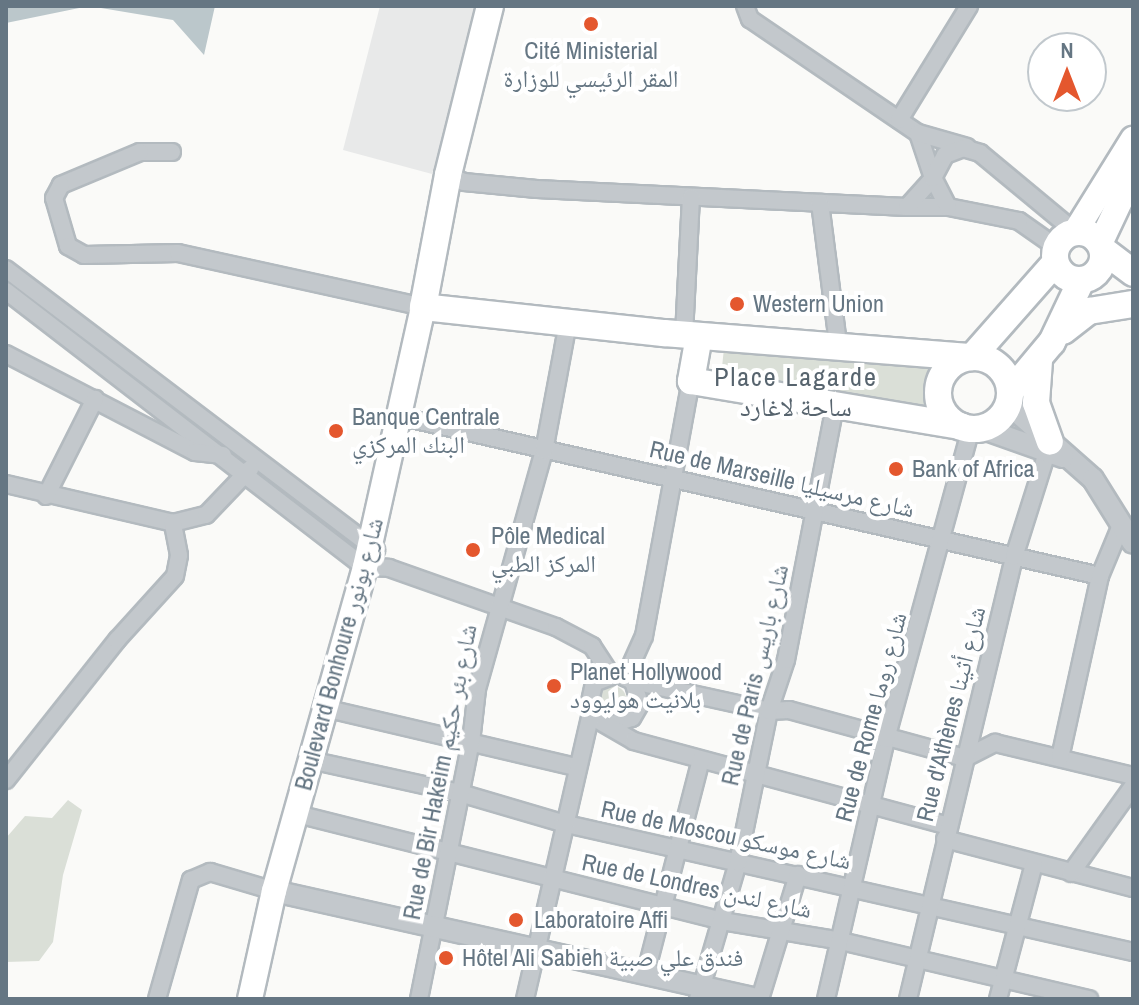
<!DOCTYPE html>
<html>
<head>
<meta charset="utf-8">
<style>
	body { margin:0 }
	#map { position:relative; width:1139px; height:1005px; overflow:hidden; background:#fafaf8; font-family:"Archivo Narrow","Noto Naskh Arabic",sans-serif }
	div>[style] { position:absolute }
	.built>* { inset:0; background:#e8e9e9 }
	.green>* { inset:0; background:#dadfd7 }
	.round { border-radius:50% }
	.water>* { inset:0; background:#bbc7cb }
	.roads { filter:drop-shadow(2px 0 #b3babf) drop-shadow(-2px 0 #b3babf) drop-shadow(0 2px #b3babf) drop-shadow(0 -2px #b3babf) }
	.minor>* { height:16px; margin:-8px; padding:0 8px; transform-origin:8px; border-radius:8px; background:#c3c8cc }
	.tertiary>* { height:20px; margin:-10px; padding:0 10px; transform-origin:10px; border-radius:10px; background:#c3c8cc }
	.secondary>* { height:24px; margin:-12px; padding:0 12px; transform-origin:12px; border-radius:12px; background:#fff }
	.primary>* { height:26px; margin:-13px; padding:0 13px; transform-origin:13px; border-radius:13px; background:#fff }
	.primary>.ring { margin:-13px; padding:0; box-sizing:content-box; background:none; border:26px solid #fff; border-radius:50% }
	.dots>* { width:22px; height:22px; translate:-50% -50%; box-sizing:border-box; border:4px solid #fff; border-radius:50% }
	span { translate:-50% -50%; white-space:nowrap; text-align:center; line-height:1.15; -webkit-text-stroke:8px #fff; paint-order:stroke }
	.poi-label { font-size:24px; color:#657683 }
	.left { translate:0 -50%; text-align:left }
	.street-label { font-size:24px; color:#657683 }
	.neighbourhood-label { font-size:26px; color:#57646e; letter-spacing:2px }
	.frame { position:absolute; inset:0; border:8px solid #657683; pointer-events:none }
	.north { position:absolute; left:1027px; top:32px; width:80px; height:80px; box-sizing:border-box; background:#fff; border:2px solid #c1c8cd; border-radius:50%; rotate:0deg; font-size:22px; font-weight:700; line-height:32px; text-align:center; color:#657683 }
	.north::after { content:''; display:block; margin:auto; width:28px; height:36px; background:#e4572e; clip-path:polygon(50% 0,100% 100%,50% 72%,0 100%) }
</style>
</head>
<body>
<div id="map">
	<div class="built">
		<div style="clip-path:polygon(380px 6px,482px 6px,432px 174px,343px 150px)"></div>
	</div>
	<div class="green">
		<div style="clip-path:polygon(724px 348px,933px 361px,924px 386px,928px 412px,721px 377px)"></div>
		<div class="round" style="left:600px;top:686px;width:26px;height:26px"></div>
		<div style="clip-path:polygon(68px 800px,82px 810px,63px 875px,53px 942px,39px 961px,6px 962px,6px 838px,25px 816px,52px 818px)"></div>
	</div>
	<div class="water">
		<div style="clip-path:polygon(6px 6px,215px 6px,204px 55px,173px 20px,89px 6px,6px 23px)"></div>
	</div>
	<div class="roads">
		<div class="minor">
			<div style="left:745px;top:6px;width:14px;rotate:69deg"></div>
			<div style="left:750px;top:19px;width:203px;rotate:34.2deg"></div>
			<div style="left:899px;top:120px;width:134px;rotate:-58.4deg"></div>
			<div style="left:172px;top:152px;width:32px;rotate:180deg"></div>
			<div style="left:140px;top:152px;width:86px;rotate:157.3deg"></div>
			<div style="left:61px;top:185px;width:15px;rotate:118deg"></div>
			<div style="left:54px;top:198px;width:50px;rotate:73.7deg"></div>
			<div style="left:68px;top:246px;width:18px;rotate:29deg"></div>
			<div style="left:84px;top:255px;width:94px;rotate:-1.2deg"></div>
			<div style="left:178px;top:253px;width:251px;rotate:12.4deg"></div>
			<div style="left:448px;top:175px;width:17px;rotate:24deg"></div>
			<div style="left:464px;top:182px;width:73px;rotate:5.5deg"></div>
			<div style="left:537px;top:189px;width:370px;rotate:2.8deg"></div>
			<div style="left:820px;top:203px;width:141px;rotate:82.7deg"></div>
			<div style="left:948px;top:207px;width:41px;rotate:180deg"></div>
			<div style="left:907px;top:207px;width:39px;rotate:-48deg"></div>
			<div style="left:933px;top:178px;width:47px;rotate:-108.4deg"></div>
			<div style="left:918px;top:133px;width:51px;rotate:15.9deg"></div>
			<div style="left:1056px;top:247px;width:45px;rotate:-144.9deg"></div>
			<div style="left:1019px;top:221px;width:72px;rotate:-168.8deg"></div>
			<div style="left:948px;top:207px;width:33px;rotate:-117deg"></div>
			<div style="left:933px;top:178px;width:26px;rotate:-62deg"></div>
			<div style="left:945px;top:155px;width:19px;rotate:-21deg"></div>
			<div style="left:963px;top:148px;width:18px;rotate:16deg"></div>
			<div style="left:980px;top:153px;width:124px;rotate:39.7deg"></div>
			<div style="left:6px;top:269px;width:465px;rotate:37.2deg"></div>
			<div style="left:6px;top:291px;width:453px;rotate:37.6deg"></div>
			<div style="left:365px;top:567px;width:24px;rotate:2deg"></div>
			<div style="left:389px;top:568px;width:177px;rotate:19.5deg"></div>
			<div style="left:556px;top:627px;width:41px;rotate:27.8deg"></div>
			<div style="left:592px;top:646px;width:33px;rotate:57deg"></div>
			<div style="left:684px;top:335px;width:138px;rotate:-87.1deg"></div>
			<div style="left:6px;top:354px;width:213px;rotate:27.4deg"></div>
			<div style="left:195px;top:452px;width:28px;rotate:6deg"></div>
			<div style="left:398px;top:416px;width:720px;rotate:12.84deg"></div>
			<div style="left:6px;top:484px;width:171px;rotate:13.1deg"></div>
			<div style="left:173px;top:523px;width:34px;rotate:-14deg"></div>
			<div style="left:206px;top:515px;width:64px;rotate:-46.3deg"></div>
			<div style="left:46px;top:496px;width:109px;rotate:-63.2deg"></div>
			<div style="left:626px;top:676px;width:44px;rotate:-65.8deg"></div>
			<div style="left:644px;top:636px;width:259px;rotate:-79.6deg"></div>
			<div style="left:633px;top:681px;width:139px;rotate:12.4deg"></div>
			<div style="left:769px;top:711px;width:20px;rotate:-3deg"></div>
			<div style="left:789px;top:710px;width:182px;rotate:15.3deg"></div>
			<div style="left:965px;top:758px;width:34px;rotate:-27deg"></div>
			<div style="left:995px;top:743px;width:142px;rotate:13.4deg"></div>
			<div style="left:324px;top:708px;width:259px;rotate:13.2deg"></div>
			<div style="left:610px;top:725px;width:23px;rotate:-18deg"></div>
			<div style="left:632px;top:718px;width:16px;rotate:-60deg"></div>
			<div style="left:640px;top:704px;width:24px;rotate:-107deg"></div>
			<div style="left:633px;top:681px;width:17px;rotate:-156deg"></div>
			<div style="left:617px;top:674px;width:25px;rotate:159deg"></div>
			<div style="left:594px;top:683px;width:24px;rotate:102deg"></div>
			<div style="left:589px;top:706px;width:15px;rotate:62deg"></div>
			<div style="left:596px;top:719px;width:44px;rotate:30.1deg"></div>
			<div style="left:634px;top:741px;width:325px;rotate:15.1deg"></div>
			<div style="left:1060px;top:758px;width:186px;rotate:-77.6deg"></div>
			<div style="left:1100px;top:576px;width:57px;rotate:-67.5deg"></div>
			<div style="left:310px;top:760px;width:154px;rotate:12.4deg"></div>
			<div style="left:460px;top:793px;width:106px;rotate:16.4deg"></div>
			<div style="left:562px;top:823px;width:585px;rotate:12.73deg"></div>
			<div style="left:6px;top:780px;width:179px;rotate:-51.6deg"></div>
			<div style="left:117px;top:640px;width:86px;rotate:-47.8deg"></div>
			<div style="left:175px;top:576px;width:21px;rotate:-79deg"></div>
			<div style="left:179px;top:555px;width:33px;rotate:-101deg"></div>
			<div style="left:297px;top:814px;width:438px;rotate:14.1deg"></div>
			<div style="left:722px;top:921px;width:121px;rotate:9.5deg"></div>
			<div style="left:841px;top:941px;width:255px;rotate:13.2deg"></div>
			<div style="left:945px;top:839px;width:194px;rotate:14.6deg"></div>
			<div style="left:1071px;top:873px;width:107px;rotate:-54.5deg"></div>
			<div style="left:646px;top:972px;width:219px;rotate:-75.5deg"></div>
			<div style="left:157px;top:999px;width:124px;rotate:-74.1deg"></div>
			<div style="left:191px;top:880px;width:21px;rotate:-23deg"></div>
			<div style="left:210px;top:872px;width:67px;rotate:16.5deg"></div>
			<div style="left:419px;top:999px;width:262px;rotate:-78.6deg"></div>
			<div style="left:471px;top:742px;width:53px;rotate:-83.5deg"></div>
			<div style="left:477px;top:689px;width:247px;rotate:-74.3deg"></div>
			<div style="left:544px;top:451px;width:130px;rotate:-79.4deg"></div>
			<div style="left:525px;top:999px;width:294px;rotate:-77deg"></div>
			<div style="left:698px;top:999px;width:143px;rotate:-73.7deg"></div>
			<div style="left:738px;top:862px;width:154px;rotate:-78.4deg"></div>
			<div style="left:769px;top:711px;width:54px;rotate:-71.6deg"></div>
			<div style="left:786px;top:660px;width:259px;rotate:-79.1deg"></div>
			<div style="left:760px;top:999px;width:130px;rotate:-73deg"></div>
			<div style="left:826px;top:999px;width:267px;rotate:-77deg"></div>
			<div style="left:886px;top:739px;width:321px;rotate:-74.7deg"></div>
			<div style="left:908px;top:999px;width:455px;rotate:-76.5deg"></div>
			<div style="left:1014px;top:557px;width:120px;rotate:-72.5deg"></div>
			<div style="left:998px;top:999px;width:140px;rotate:-75.1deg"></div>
		</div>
		<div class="tertiary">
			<div style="left:1008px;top:404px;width:113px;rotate:41.4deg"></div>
			<div style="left:1093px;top:479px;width:75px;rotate:58deg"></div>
			<div style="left:981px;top:428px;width:87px;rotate:19.5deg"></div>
			<div style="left:274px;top:891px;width:497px;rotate:12.6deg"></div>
		</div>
		<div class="secondary">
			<div style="left:1075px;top:232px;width:110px;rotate:-58.1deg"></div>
			<div style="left:1100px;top:244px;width:77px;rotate:-64.8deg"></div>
			<div style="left:250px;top:999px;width:111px;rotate:-77.5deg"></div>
			<div style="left:274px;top:891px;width:337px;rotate:-74.3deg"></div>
			<div style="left:365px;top:567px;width:266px;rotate:-77.4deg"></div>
		</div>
		<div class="primary">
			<div style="left:490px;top:6px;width:174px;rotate:104deg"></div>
			<div style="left:448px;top:175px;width:134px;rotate:100.7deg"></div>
			<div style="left:423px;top:307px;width:242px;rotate:6.2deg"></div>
			<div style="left:664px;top:333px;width:309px;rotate:4.5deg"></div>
			<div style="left:972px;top:357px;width:125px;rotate:-48.6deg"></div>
			<div class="ring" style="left:1055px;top:232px;width:22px;height:22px"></div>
			<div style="left:1103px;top:250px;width:38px;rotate:37deg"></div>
			<div style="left:1063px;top:331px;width:33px;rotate:-38deg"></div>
			<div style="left:1089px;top:311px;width:45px;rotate:-9deg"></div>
			<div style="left:699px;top:336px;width:46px;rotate:100.1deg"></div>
			<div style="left:691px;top:381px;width:274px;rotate:9.5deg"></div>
			<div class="ring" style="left:938px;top:357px;width:46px;height:46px"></div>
			<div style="left:1039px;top:361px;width:42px;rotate:94.1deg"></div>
			<div style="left:1036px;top:403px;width:41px;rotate:70.3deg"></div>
			<div style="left:1010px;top:392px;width:65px;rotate:-50deg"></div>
			<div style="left:1052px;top:342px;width:68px;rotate:-64.6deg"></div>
		</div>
	</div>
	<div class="dots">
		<div style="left:591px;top:24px;background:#e4572e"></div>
		<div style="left:737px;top:304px;background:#e4572e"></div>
		<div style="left:336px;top:431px;background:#e4572e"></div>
		<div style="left:896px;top:469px;background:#e4572e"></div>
		<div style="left:473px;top:550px;background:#e4572e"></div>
		<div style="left:554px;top:686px;background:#e4572e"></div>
		<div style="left:516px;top:920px;background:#e4572e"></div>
		<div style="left:446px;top:958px;background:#e4572e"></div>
	</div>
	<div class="poi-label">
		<span style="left:591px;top:65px">Cité Ministerial<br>المقر الرئيسي للوزارة</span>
		<span class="left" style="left:753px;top:304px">Western Union</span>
		<span class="left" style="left:352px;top:431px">Banque Centrale<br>البنك المركزي</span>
		<span class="left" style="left:912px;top:469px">Bank of Africa</span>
		<span class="left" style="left:491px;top:550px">Pôle Medical<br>المركز الطبي</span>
		<span class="left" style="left:570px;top:686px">Planet Hollywood<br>بلانيت هوليوود</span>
		<span class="left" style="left:534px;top:920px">Laboratoire Affi</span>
		<span class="left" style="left:462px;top:958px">Hôtel Ali Sabieh فندق علي صبية</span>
	</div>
	<div class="street-label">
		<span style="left:782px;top:479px;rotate:13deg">Rue de Marseille شارع مرسيليا</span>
		<span style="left:339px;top:654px;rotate:-75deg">Boulevard Bonhoure شارع بونور</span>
		<span style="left:755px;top:675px;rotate:-77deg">Rue de Paris شارع باريس</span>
		<span style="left:951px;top:714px;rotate:-76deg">Rue d'Athènes شارع أثينا</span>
		<span style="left:871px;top:717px;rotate:-75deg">Rue de Rome شارع روما</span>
		<span style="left:440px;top:772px;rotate:-79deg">Rue de Bir Hakeim شارع بئر حكيم</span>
		<span style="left:726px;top:835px;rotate:12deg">Rue de Moscou شارع موسكو</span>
		<span style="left:697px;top:886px;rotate:12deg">Rue de Londres شارع لندن</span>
	</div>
	<div class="neighbourhood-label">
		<span style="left:796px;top:392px">Place Lagarde<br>ساحة لاغارد</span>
	</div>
	<div class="frame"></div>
	<div class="north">N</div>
</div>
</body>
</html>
